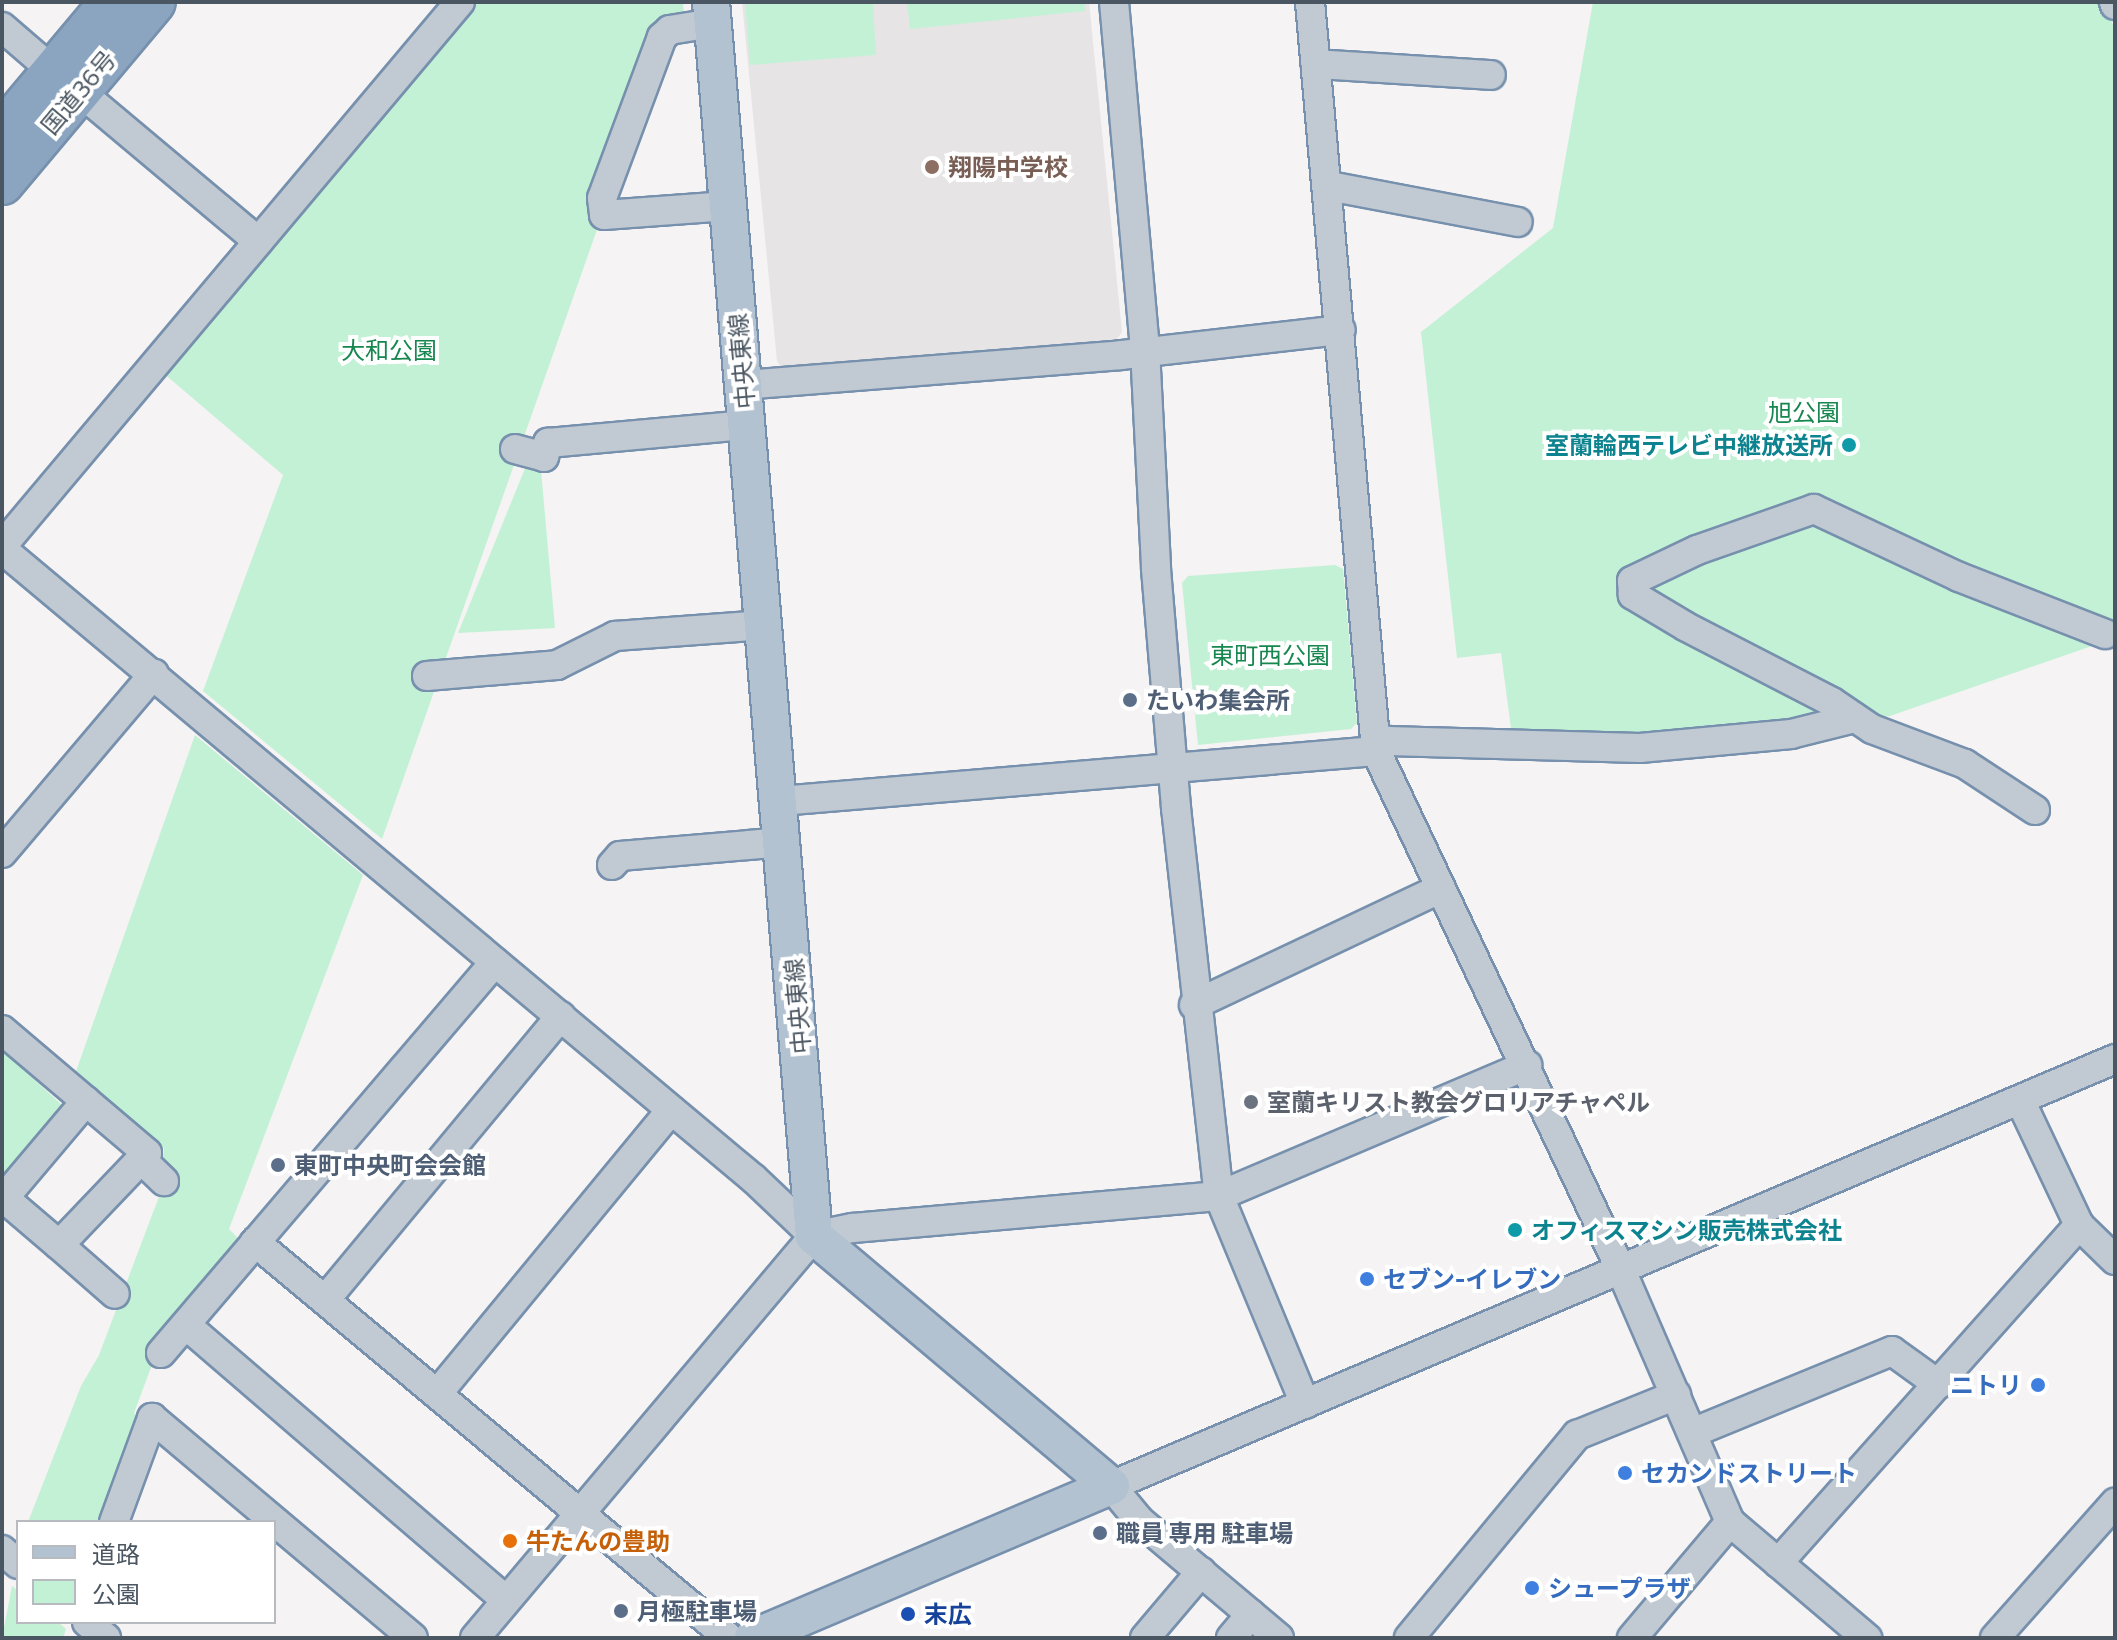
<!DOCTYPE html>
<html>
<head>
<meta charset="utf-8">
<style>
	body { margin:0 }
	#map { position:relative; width:2117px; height:1640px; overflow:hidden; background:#f5f3f3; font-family:Commissioner,"Noto Sans JP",sans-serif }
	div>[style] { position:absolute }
	.education>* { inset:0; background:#e6e4e5 }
	.green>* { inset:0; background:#c3f1d5 }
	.roads { filter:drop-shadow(2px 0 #7690ad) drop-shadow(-2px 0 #7690ad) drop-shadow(0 2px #7690ad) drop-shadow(0 -2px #7690ad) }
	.minor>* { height:28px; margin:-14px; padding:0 14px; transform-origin:14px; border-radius:14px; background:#c1cad2 }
	.major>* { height:36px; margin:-18px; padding:0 18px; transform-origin:18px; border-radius:18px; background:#b3c2d1 }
	.highway>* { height:42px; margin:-21px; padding:0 21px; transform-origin:21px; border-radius:21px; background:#8ba5c1 }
	.dots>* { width:22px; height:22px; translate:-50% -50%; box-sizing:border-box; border:4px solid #fff; border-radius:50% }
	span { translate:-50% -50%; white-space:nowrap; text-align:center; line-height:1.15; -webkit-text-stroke:8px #fff; paint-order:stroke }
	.street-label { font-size:24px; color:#4a5661 }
	.education-label { font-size:24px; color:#785e54; font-weight:700 }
	.left { translate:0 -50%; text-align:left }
	.park-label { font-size:24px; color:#17864f }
	.culture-label { font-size:24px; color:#0d838f; font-weight:700 }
	.right { translate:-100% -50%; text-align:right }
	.service-label { font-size:24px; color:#4e5e75; font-weight:700 }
	.worship-label { font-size:24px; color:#5b616d; font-weight:700 }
	.shop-label { font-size:24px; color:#366cbe; font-weight:700 }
	.food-label { font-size:24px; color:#c56008; font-weight:700 }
	.transit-label { font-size:24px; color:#164399; font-weight:700 }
	.frame { position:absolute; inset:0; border:4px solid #4a5661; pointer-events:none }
	.legend { position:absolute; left:16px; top:1520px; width:260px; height:104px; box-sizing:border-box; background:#fff; border:2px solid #b7bbc0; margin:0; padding:10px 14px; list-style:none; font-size:24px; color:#4a5661 }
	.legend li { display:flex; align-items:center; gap:16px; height:40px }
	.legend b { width:40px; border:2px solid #b7bbc0 }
</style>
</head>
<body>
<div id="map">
	<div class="education">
		<div style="clip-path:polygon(742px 2px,1089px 2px,1122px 332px,1117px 339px,783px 370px,777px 361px)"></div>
	</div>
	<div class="green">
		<div style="clip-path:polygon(477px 2px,683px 2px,684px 18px,599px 224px,382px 839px,203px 691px,283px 475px,162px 372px)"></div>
		<div style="clip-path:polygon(745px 2px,873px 2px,876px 55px,750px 65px)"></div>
		<div style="clip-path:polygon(907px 2px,1084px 2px,1085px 11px,910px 29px)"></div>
		<div style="clip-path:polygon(1593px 2px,2102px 2px,2115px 29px,2115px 638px,1890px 716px,1678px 739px,1512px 736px,1501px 653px,1457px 658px,1421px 332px,1553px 228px)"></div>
		<div style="clip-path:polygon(526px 466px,541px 470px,555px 628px,458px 633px)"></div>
		<div style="clip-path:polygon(1335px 565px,1343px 569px,1357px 723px,1351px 729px,1198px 745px,1182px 583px,1188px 576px)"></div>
		<div style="clip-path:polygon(195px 735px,363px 875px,229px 1229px,238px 1238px,168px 1322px,134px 1413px,144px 1421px,106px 1522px,28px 1522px,81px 1386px,99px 1355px,168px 1173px,162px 1169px,164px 1148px,74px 1077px)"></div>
		<div style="clip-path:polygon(2px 1050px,63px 1106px,2px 1180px)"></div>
		<div style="clip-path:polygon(12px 1586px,18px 1591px,18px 1622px,58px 1622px,66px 1629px,63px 1638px,2px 1638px)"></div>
	</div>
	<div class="roads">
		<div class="minor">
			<div style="left:1114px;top:2px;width:348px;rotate:84.9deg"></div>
			<div style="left:1145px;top:349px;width:220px;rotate:87.1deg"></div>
			<div style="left:1156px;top:569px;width:240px;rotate:85.2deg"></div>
			<div style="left:1176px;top:808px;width:390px;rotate:83.7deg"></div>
			<div style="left:1219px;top:1196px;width:225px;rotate:67.5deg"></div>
			<div style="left:1310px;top:2px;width:752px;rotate:84.96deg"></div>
			<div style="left:1376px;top:751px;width:574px;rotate:64.73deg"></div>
			<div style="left:1621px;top:1270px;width:275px;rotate:66.6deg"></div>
			<div style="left:1730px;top:1522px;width:180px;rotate:40.3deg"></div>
			<div style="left:2114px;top:2px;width:3px;rotate:72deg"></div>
			<div style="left:713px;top:23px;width:44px;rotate:170.8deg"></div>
			<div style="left:670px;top:30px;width:11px;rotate:139deg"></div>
			<div style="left:662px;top:37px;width:172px;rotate:110.4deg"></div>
			<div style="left:602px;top:198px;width:17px;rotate:83deg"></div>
			<div style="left:604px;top:215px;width:124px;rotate:-4.2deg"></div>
			<div style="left:2px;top:27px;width:67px;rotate:40.8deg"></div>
			<div style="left:1316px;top:64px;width:175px;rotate:3.6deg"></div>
			<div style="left:79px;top:91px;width:234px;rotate:40deg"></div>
			<div style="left:1329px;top:186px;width:192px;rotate:10.8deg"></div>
			<div style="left:743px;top:385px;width:379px;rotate:-4.5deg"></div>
			<div style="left:1121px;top:355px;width:221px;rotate:-6.5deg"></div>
			<div style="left:515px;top:449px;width:30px;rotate:15deg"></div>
			<div style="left:544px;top:457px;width:15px;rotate:-74deg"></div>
			<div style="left:548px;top:443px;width:200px;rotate:-5.2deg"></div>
			<div style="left:2px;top:546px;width:711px;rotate:-49.91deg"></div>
			<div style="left:2px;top:549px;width:981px;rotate:39.96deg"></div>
			<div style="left:754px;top:1179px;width:83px;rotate:43.5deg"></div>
			<div style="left:427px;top:676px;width:130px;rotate:-4.8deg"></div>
			<div style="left:557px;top:665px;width:65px;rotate:-26.6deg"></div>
			<div style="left:615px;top:636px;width:149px;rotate:-4.2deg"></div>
			<div style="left:780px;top:801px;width:598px;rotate:-4.8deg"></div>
			<div style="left:1376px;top:751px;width:16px;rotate:-40deg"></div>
			<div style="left:1388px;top:741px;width:252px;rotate:1.6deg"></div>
			<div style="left:1640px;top:748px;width:152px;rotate:-5.3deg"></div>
			<div style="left:1791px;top:734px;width:66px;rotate:-14deg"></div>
			<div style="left:2035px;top:810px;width:84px;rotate:-146.7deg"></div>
			<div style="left:1965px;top:764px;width:99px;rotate:-159.4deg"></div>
			<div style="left:1872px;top:729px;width:48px;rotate:-146deg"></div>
			<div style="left:1832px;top:702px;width:165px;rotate:-152.7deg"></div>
			<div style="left:1685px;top:626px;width:61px;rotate:-149.2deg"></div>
			<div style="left:1633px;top:595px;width:14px;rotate:-94deg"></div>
			<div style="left:1632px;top:581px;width:72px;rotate:-25.5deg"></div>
			<div style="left:1697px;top:550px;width:124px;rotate:-19.3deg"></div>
			<div style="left:1814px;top:509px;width:160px;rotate:25.1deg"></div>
			<div style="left:1959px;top:577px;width:157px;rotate:21.3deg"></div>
			<div style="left:2px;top:853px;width:235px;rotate:-49.7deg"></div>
			<div style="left:612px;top:865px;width:12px;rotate:-48deg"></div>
			<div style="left:620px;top:856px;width:164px;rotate:-4.9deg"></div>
			<div style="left:1194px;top:1005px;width:273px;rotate:-25.3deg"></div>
			<div style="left:2px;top:1030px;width:190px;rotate:40.3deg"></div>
			<div style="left:147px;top:1153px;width:127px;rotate:133.7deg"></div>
			<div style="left:59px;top:1245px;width:72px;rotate:-139.5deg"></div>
			<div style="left:4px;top:1198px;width:127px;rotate:-49.8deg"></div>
			<div style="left:2020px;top:1100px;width:138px;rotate:64.7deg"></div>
			<div style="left:2079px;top:1225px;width:50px;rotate:44.2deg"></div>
			<div style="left:141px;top:1159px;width:32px;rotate:44deg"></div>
			<div style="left:255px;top:1242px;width:618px;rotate:39.88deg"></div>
			<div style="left:59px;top:1245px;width:74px;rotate:41.2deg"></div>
			<div style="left:325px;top:1300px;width:369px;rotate:-50.3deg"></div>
			<div style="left:186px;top:1325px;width:422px;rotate:40.7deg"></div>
			<div style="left:161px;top:1353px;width:514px;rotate:-49.5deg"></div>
			<div style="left:437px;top:1394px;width:368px;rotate:-50.5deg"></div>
			<div style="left:1692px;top:1433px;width:216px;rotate:-22.3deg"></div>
			<div style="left:1892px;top:1351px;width:57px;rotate:35.7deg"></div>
			<div style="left:114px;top:1522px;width:111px;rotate:-69.9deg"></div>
			<div style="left:152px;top:1418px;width:341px;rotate:40.1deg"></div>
			<div style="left:2px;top:1550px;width:21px;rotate:41deg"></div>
			<div style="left:1778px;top:1563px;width:453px;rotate:-48.3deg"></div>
			<div style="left:87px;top:1622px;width:25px;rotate:40deg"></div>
			<div style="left:475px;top:1638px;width:526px;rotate:-49.86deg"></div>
			<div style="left:814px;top:1236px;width:40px;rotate:-12deg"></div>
			<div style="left:853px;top:1228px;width:367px;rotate:-5deg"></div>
			<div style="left:1219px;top:1196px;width:335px;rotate:-23deg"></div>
			<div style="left:1145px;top:1638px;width:87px;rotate:-49.7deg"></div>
			<div style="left:1231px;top:1638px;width:31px;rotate:-50deg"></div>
			<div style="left:1279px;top:1638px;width:183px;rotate:-139.9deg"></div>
			<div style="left:1139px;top:1520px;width:44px;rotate:-129.5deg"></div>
			<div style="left:1111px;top:1486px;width:1091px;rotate:-23.04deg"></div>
			<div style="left:1409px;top:1638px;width:264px;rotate:-50.4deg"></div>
			<div style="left:1577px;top:1435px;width:107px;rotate:-22deg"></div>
			<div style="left:1632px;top:1638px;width:152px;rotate:-49.8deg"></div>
			<div style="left:1995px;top:1638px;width:181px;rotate:-48.4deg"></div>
		</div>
		<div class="major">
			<div style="left:711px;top:2px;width:1238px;rotate:85.23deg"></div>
			<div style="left:814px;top:1236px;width:388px;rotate:40.1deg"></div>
			<div style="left:1111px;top:1486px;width:389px;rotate:157deg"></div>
		</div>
		<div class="highway">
			<div style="left:2px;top:133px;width:171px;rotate:-50deg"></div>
			<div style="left:2px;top:183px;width:236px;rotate:-50deg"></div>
		</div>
	</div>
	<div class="dots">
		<div style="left:932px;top:167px;background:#8d6e63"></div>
		<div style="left:1849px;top:445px;background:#0f9aa8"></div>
		<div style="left:1130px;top:700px;background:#5c6f8a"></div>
		<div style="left:1251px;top:1102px;background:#6b7280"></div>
		<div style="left:278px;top:1165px;background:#5c6f8a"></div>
		<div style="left:1515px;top:1230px;background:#0f9aa8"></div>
		<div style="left:1367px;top:1279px;background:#3f7fe0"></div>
		<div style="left:2038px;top:1385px;background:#3f7fe0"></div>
		<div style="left:1625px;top:1473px;background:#3f7fe0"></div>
		<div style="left:1100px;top:1533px;background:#5c6f8a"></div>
		<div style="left:510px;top:1541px;background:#e8710a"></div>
		<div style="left:1532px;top:1588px;background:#3f7fe0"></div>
		<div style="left:621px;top:1611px;background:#5c6f8a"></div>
		<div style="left:908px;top:1614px;background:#1a4fb4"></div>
	</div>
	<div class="street-label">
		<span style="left:78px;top:92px;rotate:-50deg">国道36号</span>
		<span style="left:741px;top:361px;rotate:-95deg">中央東線</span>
		<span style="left:797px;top:1006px;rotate:-95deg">中央東線</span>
	</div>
	<div class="education-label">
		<span class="left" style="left:948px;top:167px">翔陽中学校</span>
	</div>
	<div class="park-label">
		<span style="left:389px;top:350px">大和公園</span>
		<span style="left:1804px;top:412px">旭公園</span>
		<span style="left:1270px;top:655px">東町西公園</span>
	</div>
	<div class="culture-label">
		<span class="right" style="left:1833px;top:445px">室蘭輪西テレビ中継放送所</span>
		<span class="left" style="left:1531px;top:1230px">オフィスマシン販売株式会社</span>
	</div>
	<div class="service-label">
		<span class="left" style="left:1146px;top:700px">たいわ集会所</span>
		<span class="left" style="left:294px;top:1165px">東町中央町会会館</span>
		<span class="left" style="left:1116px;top:1533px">職員 専用 駐車場</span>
		<span class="left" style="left:637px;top:1611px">月極駐車場</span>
	</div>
	<div class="worship-label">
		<span class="left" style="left:1267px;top:1102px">室蘭キリスト教会グロリアチャペル</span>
	</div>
	<div class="shop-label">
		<span class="left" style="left:1383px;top:1279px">セブン-イレブン</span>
		<span class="right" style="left:2022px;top:1385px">ニトリ</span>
		<span class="left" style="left:1641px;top:1473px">セカンドストリート</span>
		<span class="left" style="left:1548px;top:1588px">シュープラザ</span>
	</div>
	<div class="food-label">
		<span class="left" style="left:526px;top:1541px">牛たんの豊助</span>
	</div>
	<div class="transit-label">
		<span class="left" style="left:924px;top:1614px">末広</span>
	</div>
	<div class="frame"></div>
	<ul class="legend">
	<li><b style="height:10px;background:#b3c2d1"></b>道路</li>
	<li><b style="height:22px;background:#c3f1d5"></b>公園</li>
	</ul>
</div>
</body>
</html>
